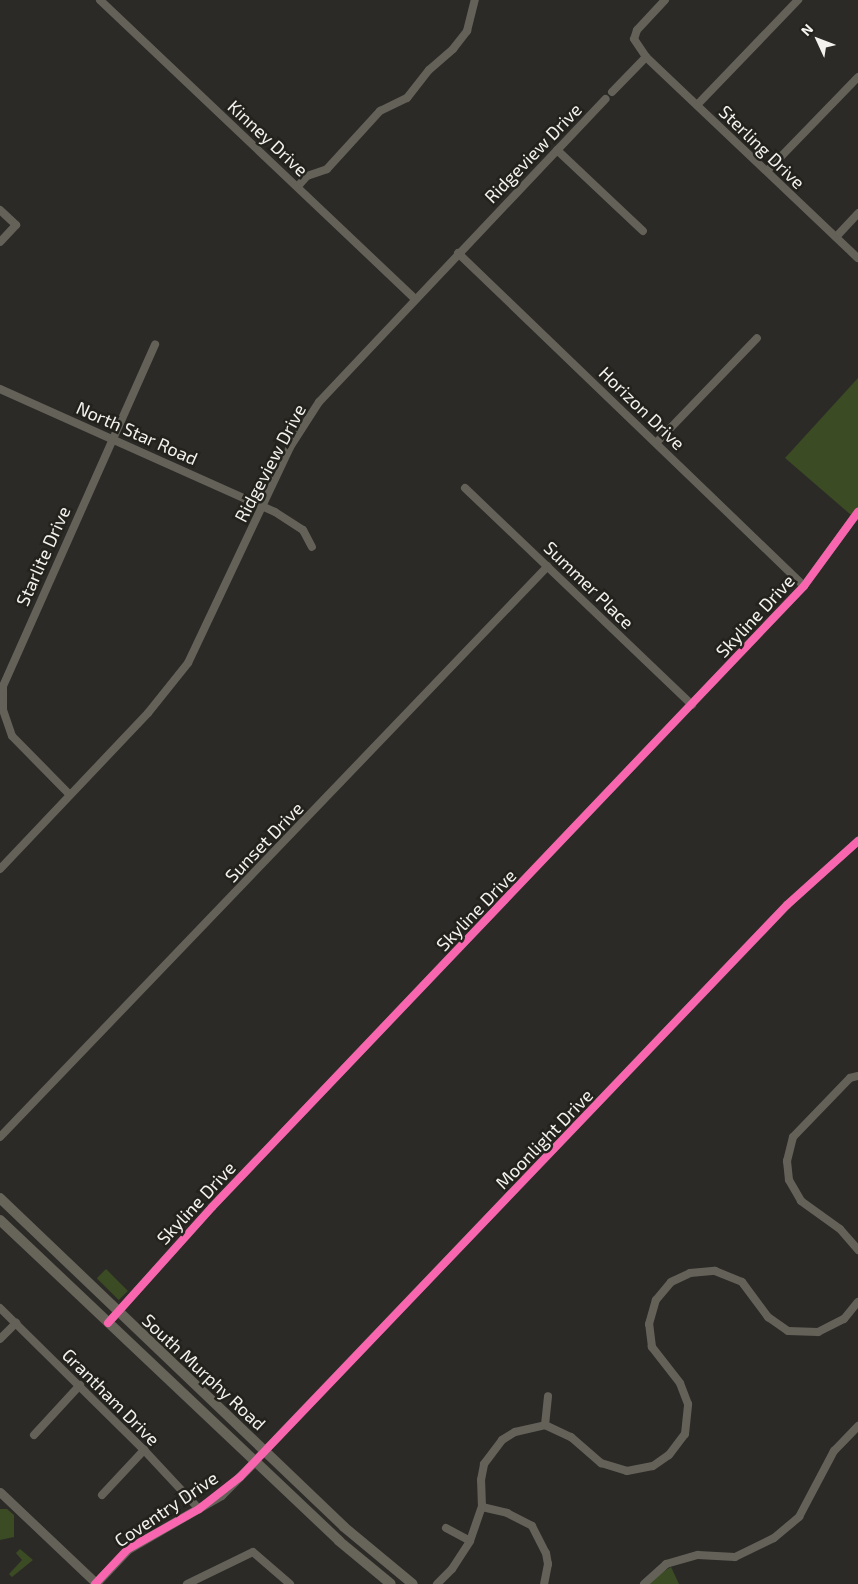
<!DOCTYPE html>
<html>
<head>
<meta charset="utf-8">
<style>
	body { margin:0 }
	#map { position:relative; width:858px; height:1584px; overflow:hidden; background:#2c2a27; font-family:"Exo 2",sans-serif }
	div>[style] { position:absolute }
	.green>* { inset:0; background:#3b4b23; transform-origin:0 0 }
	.minor>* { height:8px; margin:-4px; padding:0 4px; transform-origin:4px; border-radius:4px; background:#646258 }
	.tertiary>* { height:9px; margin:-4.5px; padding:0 4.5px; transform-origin:4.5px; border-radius:4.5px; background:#646258 }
	.secondary>* { height:10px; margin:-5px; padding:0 5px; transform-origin:5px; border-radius:5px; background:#676459 }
	.cycleway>* { height:8px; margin:-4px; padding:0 4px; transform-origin:4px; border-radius:4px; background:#f766af }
	span { translate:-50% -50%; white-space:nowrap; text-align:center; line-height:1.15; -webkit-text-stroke:5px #23221c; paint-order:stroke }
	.street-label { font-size:18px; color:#f3f2ee }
	.north { position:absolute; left:793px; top:15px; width:50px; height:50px; -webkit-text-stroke:4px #23221c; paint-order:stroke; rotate:313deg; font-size:14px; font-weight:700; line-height:20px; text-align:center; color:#f3f2ee }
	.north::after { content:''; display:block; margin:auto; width:18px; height:22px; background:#f3f2ee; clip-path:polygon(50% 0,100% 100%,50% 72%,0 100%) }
</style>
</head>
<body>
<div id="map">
	<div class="green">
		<div style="clip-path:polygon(858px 378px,858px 521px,785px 458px)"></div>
		<div style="left:106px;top:1269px;width:31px;height:13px;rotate:45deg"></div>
		<div style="clip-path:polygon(0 1509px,7px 1509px,14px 1515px,14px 1537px,0 1540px)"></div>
		<div style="clip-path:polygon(20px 1549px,33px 1560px,12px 1577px,9px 1574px,22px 1560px,16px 1553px)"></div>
		<div style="clip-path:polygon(671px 1567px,679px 1584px,648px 1584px,659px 1574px)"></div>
	</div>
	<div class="minor">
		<div style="left:100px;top:0;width:434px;rotate:43.5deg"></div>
		<div style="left:665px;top:0;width:41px;rotate:133deg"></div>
		<div style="left:637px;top:30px;width:9px;rotate:108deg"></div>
		<div style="left:634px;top:39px;width:22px;rotate:56deg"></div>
		<div style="left:646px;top:57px;width:292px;rotate:43.5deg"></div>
		<div style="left:612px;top:92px;width:49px;rotate:-45.8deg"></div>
		<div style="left:697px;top:105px;width:146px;rotate:-46.1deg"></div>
		<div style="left:557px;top:150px;width:118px;rotate:43.3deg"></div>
		<div style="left:767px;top:171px;width:131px;rotate:-45.9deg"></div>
		<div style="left:298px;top:186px;width:13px;rotate:-48deg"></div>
		<div style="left:307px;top:176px;width:21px;rotate:-19deg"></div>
		<div style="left:327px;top:169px;width:79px;rotate:-47.6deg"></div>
		<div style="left:380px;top:111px;width:30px;rotate:-26deg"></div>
		<div style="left:407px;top:98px;width:36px;rotate:-52deg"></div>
		<div style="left:429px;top:70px;width:32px;rotate:-41deg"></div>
		<div style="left:453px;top:49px;width:23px;rotate:-52deg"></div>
		<div style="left:467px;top:31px;width:32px;rotate:-76deg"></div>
		<div style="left:0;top:210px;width:22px;rotate:43deg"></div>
		<div style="left:16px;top:225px;width:23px;rotate:133deg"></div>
		<div style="left:836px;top:237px;width:33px;rotate:-47deg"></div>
		<div style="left:458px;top:253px;width:480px;rotate:43.9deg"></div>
		<div style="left:0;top:389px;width:301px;rotate:24.1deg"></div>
		<div style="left:275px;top:512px;width:33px;rotate:33deg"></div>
		<div style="left:303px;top:530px;width:19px;rotate:62deg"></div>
		<div style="left:657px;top:442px;width:144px;rotate:-46.1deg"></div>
		<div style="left:465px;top:488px;width:314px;rotate:43.7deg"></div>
		<div style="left:69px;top:794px;width:81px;rotate:-134.5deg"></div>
		<div style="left:12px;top:736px;width:28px;rotate:-109deg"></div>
		<div style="left:3px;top:710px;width:24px;rotate:-90deg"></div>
		<div style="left:3px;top:686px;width:374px;rotate:-66deg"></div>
		<div style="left:0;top:869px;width:215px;rotate:-46.5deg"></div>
		<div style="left:148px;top:713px;width:64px;rotate:-51.3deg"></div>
		<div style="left:188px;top:663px;width:239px;rotate:-64.7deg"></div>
		<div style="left:290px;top:447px;width:54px;rotate:-57.2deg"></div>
		<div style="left:319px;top:402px;width:417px;rotate:-46.6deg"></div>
		<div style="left:858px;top:1076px;width:8px;rotate:166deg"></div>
		<div style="left:850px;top:1078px;width:82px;rotate:134deg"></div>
		<div style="left:793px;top:1137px;width:25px;rotate:104deg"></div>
		<div style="left:787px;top:1161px;width:19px;rotate:84deg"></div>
		<div style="left:789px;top:1180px;width:24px;rotate:60deg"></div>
		<div style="left:801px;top:1201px;width:48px;rotate:35.7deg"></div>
		<div style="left:840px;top:1229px;width:28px;rotate:49deg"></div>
		<div style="left:0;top:1137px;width:791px;rotate:-46.18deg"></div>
		<div style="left:0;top:1308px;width:202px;rotate:44.6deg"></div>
		<div style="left:144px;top:1450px;width:81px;rotate:47deg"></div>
		<div style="left:108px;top:1323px;width:156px;rotate:-48.1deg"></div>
		<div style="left:212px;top:1207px;width:858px;rotate:-46.37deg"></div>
		<div style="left:804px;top:586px;width:92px;rotate:-53.9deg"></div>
		<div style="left:0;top:1339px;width:23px;rotate:-45deg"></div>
		<div style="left:545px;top:1425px;width:29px;rotate:-84deg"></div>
		<div style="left:34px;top:1435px;width:68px;rotate:-47.4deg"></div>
		<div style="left:255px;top:1461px;width:770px;rotate:-46.26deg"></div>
		<div style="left:787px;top:905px;width:96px;rotate:-42deg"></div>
		<div style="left:102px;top:1495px;width:62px;rotate:-47deg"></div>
		<div style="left:482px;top:1507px;width:26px;rotate:13deg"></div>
		<div style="left:507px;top:1513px;width:28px;rotate:27deg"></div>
		<div style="left:532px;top:1526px;width:30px;rotate:63deg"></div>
		<div style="left:546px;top:1553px;width:11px;rotate:80deg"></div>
		<div style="left:548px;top:1564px;width:20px;rotate:101deg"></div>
		<div style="left:446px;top:1528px;width:27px;rotate:28deg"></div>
		<div style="left:187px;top:1584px;width:73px;rotate:-25.9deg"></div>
		<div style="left:253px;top:1552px;width:49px;rotate:40.9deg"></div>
		<div style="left:437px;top:1584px;width:21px;rotate:-45deg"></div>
		<div style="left:452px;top:1569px;width:33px;rotate:-57deg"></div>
		<div style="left:470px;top:1541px;width:36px;rotate:-71deg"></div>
		<div style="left:482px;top:1507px;width:27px;rotate:-92deg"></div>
		<div style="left:481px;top:1480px;width:16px;rotate:-79deg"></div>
		<div style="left:484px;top:1464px;width:30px;rotate:-53deg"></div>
		<div style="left:502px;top:1440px;width:15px;rotate:-32deg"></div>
		<div style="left:515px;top:1432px;width:31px;rotate:-13deg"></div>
		<div style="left:545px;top:1425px;width:29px;rotate:25deg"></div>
		<div style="left:571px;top:1437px;width:40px;rotate:41deg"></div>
		<div style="left:601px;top:1463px;width:27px;rotate:17deg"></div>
		<div style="left:627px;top:1471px;width:26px;rotate:-11deg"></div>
		<div style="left:653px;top:1466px;width:19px;rotate:-35deg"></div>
		<div style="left:669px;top:1455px;width:26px;rotate:-53deg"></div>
		<div style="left:685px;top:1434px;width:30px;rotate:-84deg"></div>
		<div style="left:688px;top:1404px;width:22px;rotate:-111deg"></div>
		<div style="left:680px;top:1383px;width:46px;rotate:-127.9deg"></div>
		<div style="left:652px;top:1347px;width:23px;rotate:-97deg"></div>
		<div style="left:649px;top:1324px;width:25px;rotate:-74deg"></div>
		<div style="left:656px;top:1300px;width:23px;rotate:-50deg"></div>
		<div style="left:671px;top:1282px;width:21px;rotate:-25deg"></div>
		<div style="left:690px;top:1273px;width:25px;rotate:-5deg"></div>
		<div style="left:715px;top:1271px;width:29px;rotate:22deg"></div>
		<div style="left:742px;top:1282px;width:44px;rotate:53.4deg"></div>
		<div style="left:768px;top:1317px;width:24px;rotate:35deg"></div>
		<div style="left:788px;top:1331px;width:30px;rotate:2deg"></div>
		<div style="left:818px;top:1332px;width:29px;rotate:-27deg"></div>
		<div style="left:844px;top:1319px;width:22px;rotate:-51deg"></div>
		<div style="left:644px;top:1584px;width:30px;rotate:-42deg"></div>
		<div style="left:666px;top:1564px;width:33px;rotate:-16deg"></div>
		<div style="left:698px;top:1555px;width:37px;rotate:3deg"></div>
		<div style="left:735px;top:1557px;width:43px;rotate:-26deg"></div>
		<div style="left:774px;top:1538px;width:33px;rotate:-40deg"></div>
		<div style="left:799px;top:1517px;width:75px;rotate:-62.1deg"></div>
		<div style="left:834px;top:1451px;width:35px;rotate:-46deg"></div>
	</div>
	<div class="tertiary">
		<div style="left:0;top:1492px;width:132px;rotate:43.5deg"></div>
		<div style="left:95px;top:1584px;width:48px;rotate:-46.7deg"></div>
		<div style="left:128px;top:1549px;width:108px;rotate:-30.1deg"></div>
		<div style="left:221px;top:1495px;width:48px;rotate:-45deg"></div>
	</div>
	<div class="secondary">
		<div style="left:0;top:1198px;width:476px;rotate:43.7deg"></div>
		<div style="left:344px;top:1527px;width:89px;rotate:39.6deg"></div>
		<div style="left:0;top:1220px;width:467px;rotate:43.4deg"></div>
		<div style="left:339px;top:1541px;width:67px;rotate:39.6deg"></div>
	</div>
	<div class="cycleway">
		<div style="left:108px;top:1323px;width:156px;rotate:-48.1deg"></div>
		<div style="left:212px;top:1207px;width:858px;rotate:-46.37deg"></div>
		<div style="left:804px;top:586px;width:92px;rotate:-53.9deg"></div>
		<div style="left:95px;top:1584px;width:48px;rotate:-46.7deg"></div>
		<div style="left:128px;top:1549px;width:81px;rotate:-29.4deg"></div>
		<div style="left:199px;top:1509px;width:52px;rotate:-38deg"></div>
		<div style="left:240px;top:1477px;width:791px;rotate:-46.28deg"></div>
		<div style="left:787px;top:905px;width:96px;rotate:-42deg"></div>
	</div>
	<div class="street-label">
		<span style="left:268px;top:138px;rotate:43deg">Kinney Drive</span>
		<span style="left:762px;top:147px;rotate:44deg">Sterling Drive</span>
		<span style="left:533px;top:153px;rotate:-46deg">Ridgeview Drive</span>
		<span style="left:642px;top:408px;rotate:44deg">Horizon Drive</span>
		<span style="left:137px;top:433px;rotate:24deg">North Star Road</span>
		<span style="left:270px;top:463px;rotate:-62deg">Ridgeview Drive</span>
		<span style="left:43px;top:556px;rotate:-66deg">Starlite Drive</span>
		<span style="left:589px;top:585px;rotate:44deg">Summer Place</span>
		<span style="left:755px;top:616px;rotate:-47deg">Skyline Drive</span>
		<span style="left:264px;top:842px;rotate:-46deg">Sunset Drive</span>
		<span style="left:476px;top:910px;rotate:-46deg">Skyline Drive</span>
		<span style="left:544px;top:1139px;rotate:-46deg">Moonlight Drive</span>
		<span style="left:196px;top:1203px;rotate:-47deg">Skyline Drive</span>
		<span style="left:204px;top:1372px;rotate:43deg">South Murphy Road</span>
		<span style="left:111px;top:1397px;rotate:45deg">Grantham Drive</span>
		<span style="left:166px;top:1509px;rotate:-34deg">Coventry Drive</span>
	</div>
	<div class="north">N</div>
</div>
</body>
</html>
